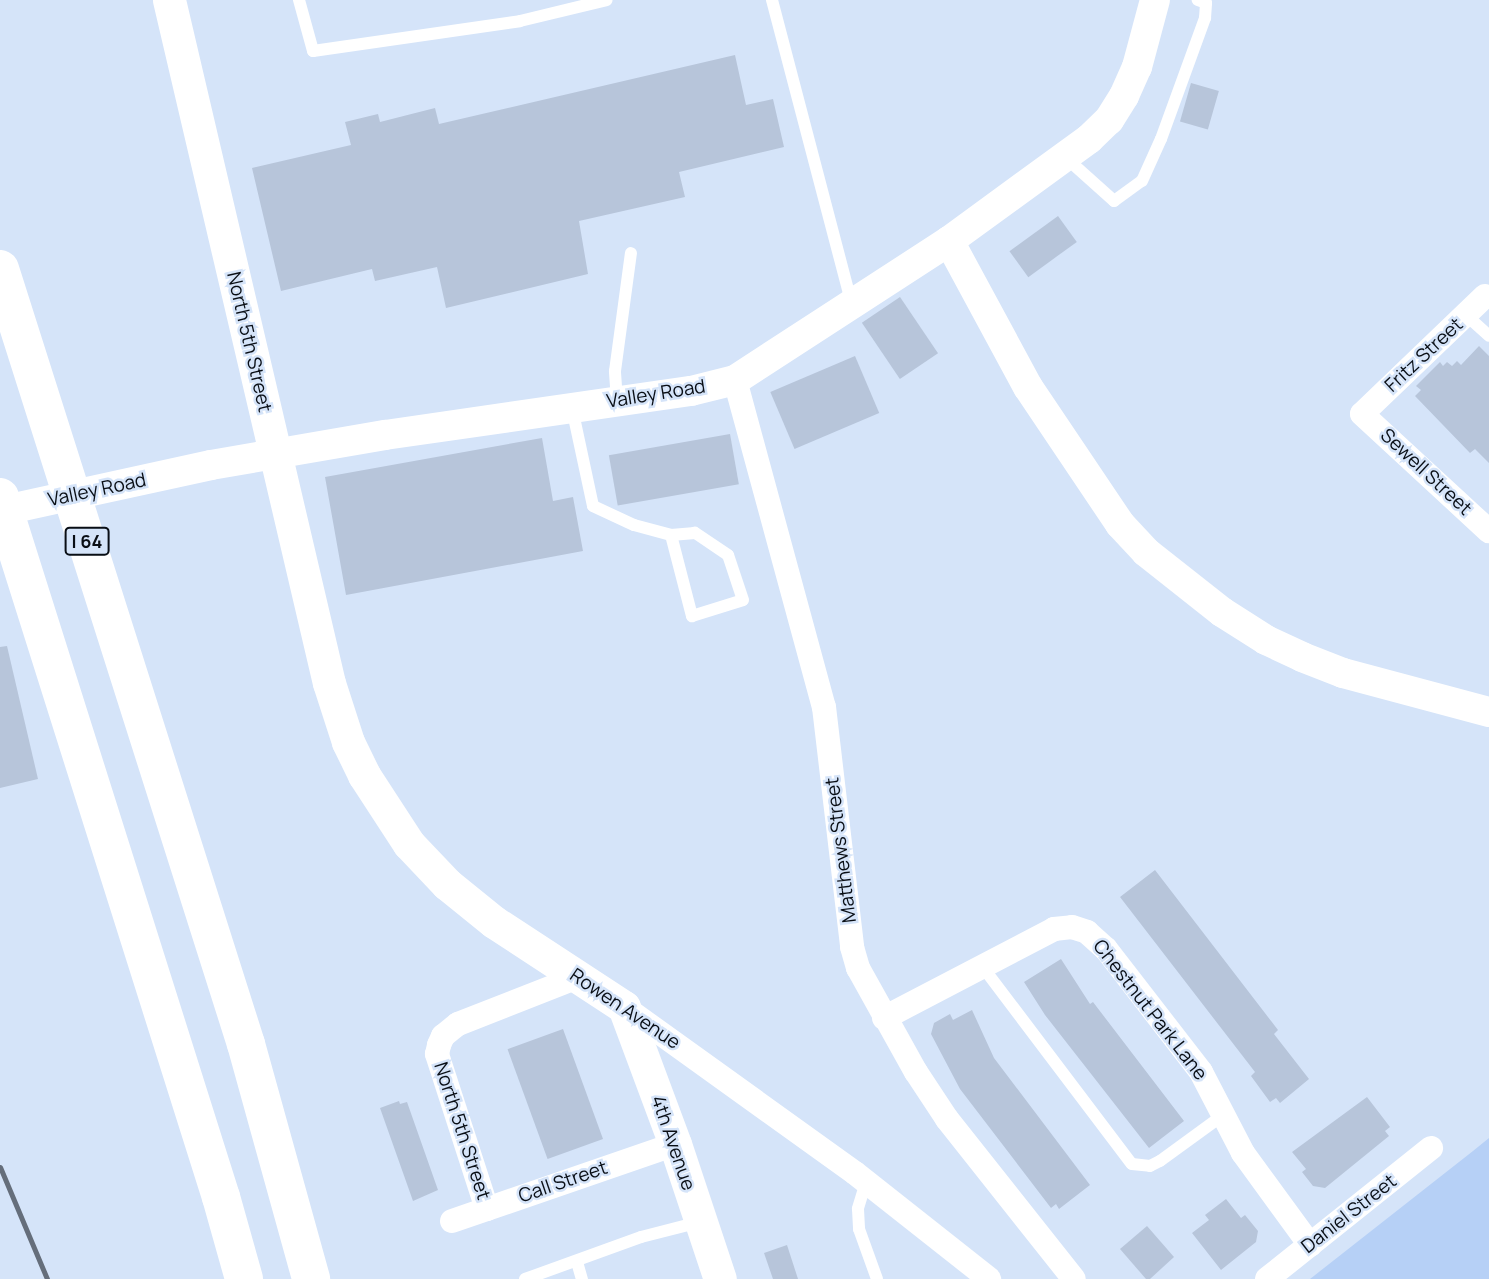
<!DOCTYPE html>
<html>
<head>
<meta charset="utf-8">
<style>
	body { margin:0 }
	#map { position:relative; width:1489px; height:1279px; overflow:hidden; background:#d5e4f9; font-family:Manrope,sans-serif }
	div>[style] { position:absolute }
	.green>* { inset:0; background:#b6d0f6 }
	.building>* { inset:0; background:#b7c5da; transform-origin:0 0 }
	.service>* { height:12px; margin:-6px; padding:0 6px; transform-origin:6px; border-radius:6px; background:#fff }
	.minor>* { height:24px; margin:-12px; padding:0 12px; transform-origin:12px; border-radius:12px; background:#fff }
	.tertiary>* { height:30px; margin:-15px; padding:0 15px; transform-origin:15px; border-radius:15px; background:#fff }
	.secondary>* { height:33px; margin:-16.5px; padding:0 16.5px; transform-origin:16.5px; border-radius:16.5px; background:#fff }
	.motorway>* { height:38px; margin:-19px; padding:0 19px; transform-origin:19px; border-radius:19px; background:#fff }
	.rail>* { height:5px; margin:-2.5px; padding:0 2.5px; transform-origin:2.5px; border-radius:2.5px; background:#656e7b }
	span { translate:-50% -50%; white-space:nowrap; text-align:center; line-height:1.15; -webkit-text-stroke:5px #d5e4f9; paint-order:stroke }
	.shield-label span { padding:2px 5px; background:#d5e4f9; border:2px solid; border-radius:5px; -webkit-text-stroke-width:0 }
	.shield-label { font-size:18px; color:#090e15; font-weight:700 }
	.street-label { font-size:19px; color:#090e15 }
</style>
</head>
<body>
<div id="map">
	<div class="green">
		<div style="clip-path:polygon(1489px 1138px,1489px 1279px,1310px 1279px,1473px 1151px)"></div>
	</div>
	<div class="building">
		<div style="clip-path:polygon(735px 55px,746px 105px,773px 99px,784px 147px,679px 172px,685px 197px,579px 221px,588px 274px,446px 308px,437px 267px,375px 281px,372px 269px,281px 291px,252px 168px,351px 145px,345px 122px,378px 114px,380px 122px,435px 108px,439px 124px)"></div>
		<div style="left:1191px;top:83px;width:29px;height:40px;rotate:16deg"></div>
		<div style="left:1058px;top:216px;width:32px;height:60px;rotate:54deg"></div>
		<div style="left:900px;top:297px;width:68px;height:46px;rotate:56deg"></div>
		<div style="clip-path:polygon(1479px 346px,1489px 356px,1489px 463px,1475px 449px,1470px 453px,1415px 396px,1421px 390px,1416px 386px,1440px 362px,1443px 366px,1447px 362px,1452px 366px,1457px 361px,1461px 365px)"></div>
		<div style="left:855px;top:356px;width:62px;height:92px;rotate:67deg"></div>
		<div style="left:730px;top:434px;width:51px;height:123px;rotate:80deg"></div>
		<div style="clip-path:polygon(542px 438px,553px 501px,573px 497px,583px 551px,346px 595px,325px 477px)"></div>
		<div style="clip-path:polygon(7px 646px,38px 779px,0 788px,0 647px)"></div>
		<div style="clip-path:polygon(1155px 870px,1278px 1030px,1274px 1034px,1309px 1079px,1280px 1103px,1276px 1098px,1270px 1102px,1251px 1076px,1255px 1072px,1120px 897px)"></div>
		<div style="clip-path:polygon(1061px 959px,1090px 1004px,1093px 1002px,1184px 1121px,1149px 1148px,1045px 1015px,1024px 982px)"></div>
		<div style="clip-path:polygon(972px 1010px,994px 1058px,1090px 1185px,1059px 1209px,1056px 1204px,1051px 1208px,960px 1089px,931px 1034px,934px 1023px,950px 1014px,953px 1020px)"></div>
		<div style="left:563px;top:1029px;width:117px;height:59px;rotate:70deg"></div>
		<div style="clip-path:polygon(1367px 1097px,1390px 1127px,1385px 1131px,1389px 1136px,1325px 1188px,1313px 1186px,1302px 1172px,1306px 1169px,1292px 1152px)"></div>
		<div style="clip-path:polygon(399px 1101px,400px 1104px,407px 1102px,438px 1190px,413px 1201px,380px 1108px)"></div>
		<div style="clip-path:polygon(1226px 1199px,1241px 1218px,1245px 1215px,1258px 1231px,1256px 1242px,1221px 1270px,1192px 1233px,1209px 1220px,1205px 1215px)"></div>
		<div style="clip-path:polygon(1147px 1226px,1174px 1257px,1150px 1279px,1146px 1279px,1120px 1249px)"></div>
		<div style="clip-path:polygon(787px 1245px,798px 1279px,773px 1279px,764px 1253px)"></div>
	</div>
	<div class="service">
		<div style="left:299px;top:0;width:53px;rotate:74.6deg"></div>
		<div style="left:313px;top:51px;width:209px;rotate:-8.2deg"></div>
		<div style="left:520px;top:21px;width:89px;rotate:-13.6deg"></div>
		<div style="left:772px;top:0;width:314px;rotate:75.3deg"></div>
		<div style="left:1065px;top:157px;width:66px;rotate:41.9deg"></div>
		<div style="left:1114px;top:201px;width:34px;rotate:-36deg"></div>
		<div style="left:1142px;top:181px;width:46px;rotate:-65.7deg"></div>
		<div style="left:1161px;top:139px;width:129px;rotate:-70deg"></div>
		<div style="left:1205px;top:18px;width:15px;rotate:-86deg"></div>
		<div style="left:1206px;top:3px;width:9px;rotate:-159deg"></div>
		<div style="left:1466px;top:315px;width:31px;rotate:42deg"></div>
		<div style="left:617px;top:401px;width:30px;rotate:-94deg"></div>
		<div style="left:615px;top:371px;width:119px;rotate:-82.3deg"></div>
		<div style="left:572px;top:408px;width:100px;rotate:77.9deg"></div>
		<div style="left:593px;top:506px;width:45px;rotate:24.9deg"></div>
		<div style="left:634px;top:525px;width:38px;rotate:15deg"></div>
		<div style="left:671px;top:535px;width:84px;rotate:75.5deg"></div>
		<div style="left:692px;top:616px;width:53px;rotate:-17.4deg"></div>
		<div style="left:743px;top:600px;width:47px;rotate:-108.4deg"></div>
		<div style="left:728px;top:555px;width:40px;rotate:-146deg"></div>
		<div style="left:695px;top:533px;width:24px;rotate:175deg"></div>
		<div style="left:982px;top:966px;width:248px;rotate:52.9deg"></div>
		<div style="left:1132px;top:1164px;width:18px;rotate:6deg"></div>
		<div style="left:1150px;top:1166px;width:11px;rotate:-27deg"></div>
		<div style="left:1160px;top:1161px;width:78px;rotate:-36.1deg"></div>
		<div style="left:866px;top:1182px;width:28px;rotate:107deg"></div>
		<div style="left:858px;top:1209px;width:20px;rotate:87deg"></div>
		<div style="left:859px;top:1229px;width:53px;rotate:70.2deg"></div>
		<div style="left:577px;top:1262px;width:18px;rotate:74deg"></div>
		<div style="left:525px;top:1279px;width:123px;rotate:-19.9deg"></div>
		<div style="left:641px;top:1237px;width:61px;rotate:-14.3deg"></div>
	</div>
	<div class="minor">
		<div style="left:1485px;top:296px;width:170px;rotate:136.2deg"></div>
		<div style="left:1362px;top:414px;width:173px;rotate:42.7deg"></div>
		<div style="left:735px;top:380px;width:339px;rotate:74.8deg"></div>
		<div style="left:824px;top:707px;width:242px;rotate:83.3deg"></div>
		<div style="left:852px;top:947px;width:22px;rotate:74deg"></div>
		<div style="left:858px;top:968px;width:119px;rotate:60.9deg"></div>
		<div style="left:916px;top:1072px;width:56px;rotate:56.6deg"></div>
		<div style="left:947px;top:1119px;width:204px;rotate:51.6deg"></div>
		<div style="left:624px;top:1007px;width:284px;rotate:35.7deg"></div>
		<div style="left:855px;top:1173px;width:171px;rotate:38.3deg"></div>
		<div style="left:884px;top:1018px;width:192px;rotate:-27.6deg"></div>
		<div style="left:1054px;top:929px;width:18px;rotate:-6deg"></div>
		<div style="left:1072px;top:927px;width:16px;rotate:18deg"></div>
		<div style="left:1087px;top:932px;width:25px;rotate:42deg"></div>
		<div style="left:1106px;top:949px;width:155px;rotate:52.3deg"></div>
		<div style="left:1201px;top:1072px;width:91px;rotate:62.6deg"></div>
		<div style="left:1243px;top:1153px;width:114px;rotate:53.9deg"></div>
		<div style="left:487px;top:1209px;width:163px;rotate:-107.9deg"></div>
		<div style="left:437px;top:1054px;width:9px;rotate:-77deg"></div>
		<div style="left:439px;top:1045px;width:10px;rotate:-66deg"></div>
		<div style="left:443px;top:1036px;width:19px;rotate:-39deg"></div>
		<div style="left:458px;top:1024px;width:129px;rotate:-21.4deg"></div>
		<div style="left:452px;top:1221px;width:236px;rotate:-19deg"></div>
		<div style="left:1267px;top:1279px;width:210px;rotate:-38.6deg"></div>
	</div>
	<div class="tertiary">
		<div style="left:949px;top:241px;width:166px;rotate:61.6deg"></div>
		<div style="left:1028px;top:387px;width:165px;rotate:56.1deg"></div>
		<div style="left:1120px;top:524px;width:38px;rotate:47deg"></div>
		<div style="left:1146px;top:552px;width:97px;rotate:38.3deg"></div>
		<div style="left:1222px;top:612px;width:52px;rotate:32.5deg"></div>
		<div style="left:1266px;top:640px;width:40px;rotate:25deg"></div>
		<div style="left:1302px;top:657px;width:44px;rotate:21.3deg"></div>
		<div style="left:1343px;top:673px;width:151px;rotate:15deg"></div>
		<div style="left:0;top:511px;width:216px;rotate:-12.3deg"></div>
		<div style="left:211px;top:465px;width:177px;rotate:-9.8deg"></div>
		<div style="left:385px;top:435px;width:309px;rotate:-8.2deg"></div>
		<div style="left:691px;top:391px;width:45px;rotate:-14deg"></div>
		<div style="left:735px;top:380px;width:255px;rotate:-33deg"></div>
		<div style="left:949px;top:241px;width:173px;rotate:-36.1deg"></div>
		<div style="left:1089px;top:139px;width:28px;rotate:-44deg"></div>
		<div style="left:1109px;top:120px;width:28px;rotate:-58deg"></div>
		<div style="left:1124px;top:96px;width:32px;rotate:-66deg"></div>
		<div style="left:1137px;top:67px;width:69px;rotate:-75deg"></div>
	</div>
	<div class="secondary">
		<div style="left:169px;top:0;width:701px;rotate:76.82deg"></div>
		<div style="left:329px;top:683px;width:62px;rotate:72.1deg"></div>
		<div style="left:348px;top:742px;width:37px;rotate:64deg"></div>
		<div style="left:364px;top:775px;width:82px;rotate:56.9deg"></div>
		<div style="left:409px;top:844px;width:55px;rotate:46.5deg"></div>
		<div style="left:447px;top:884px;width:60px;rotate:39deg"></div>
		<div style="left:494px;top:922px;width:155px;rotate:33.2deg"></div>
		<div style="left:624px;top:1007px;width:146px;rotate:69.6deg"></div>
		<div style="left:675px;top:1144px;width:142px;rotate:71.6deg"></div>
	</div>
	<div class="motorway">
		<div style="left:0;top:269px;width:813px;rotate:72.39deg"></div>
		<div style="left:246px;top:1044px;width:244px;rotate:74.5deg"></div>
		<div style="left:0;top:497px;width:734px;rotate:72.48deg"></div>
		<div style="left:221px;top:1197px;width:85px;rotate:74.3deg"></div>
	</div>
	<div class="rail">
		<div style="left:0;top:1167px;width:121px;rotate:67.2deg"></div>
	</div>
	<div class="shield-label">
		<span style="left:87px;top:541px">I 64</span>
	</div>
	<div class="street-label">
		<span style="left:249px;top:342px;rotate:77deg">North 5th Street</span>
		<span style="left:1424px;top:355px;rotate:-43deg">Fritz Street</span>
		<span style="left:656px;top:394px;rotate:-9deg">Valley Road</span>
		<span style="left:1426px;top:472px;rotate:43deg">Sewell Street</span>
		<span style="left:97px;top:490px;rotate:-12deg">Valley Road</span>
		<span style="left:841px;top:850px;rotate:-97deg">Matthews Street</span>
		<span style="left:625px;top:1009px;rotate:34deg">Rowen Avenue</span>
		<span style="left:1150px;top:1010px;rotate:52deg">Chestnut Park Lane</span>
		<span style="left:462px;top:1131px;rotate:72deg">North 5th Street</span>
		<span style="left:673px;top:1143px;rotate:71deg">4th Avenue</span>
		<span style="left:563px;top:1182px;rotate:-19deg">Call Street</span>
		<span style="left:1349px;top:1214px;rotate:-38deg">Daniel Street</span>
	</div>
</div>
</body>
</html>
